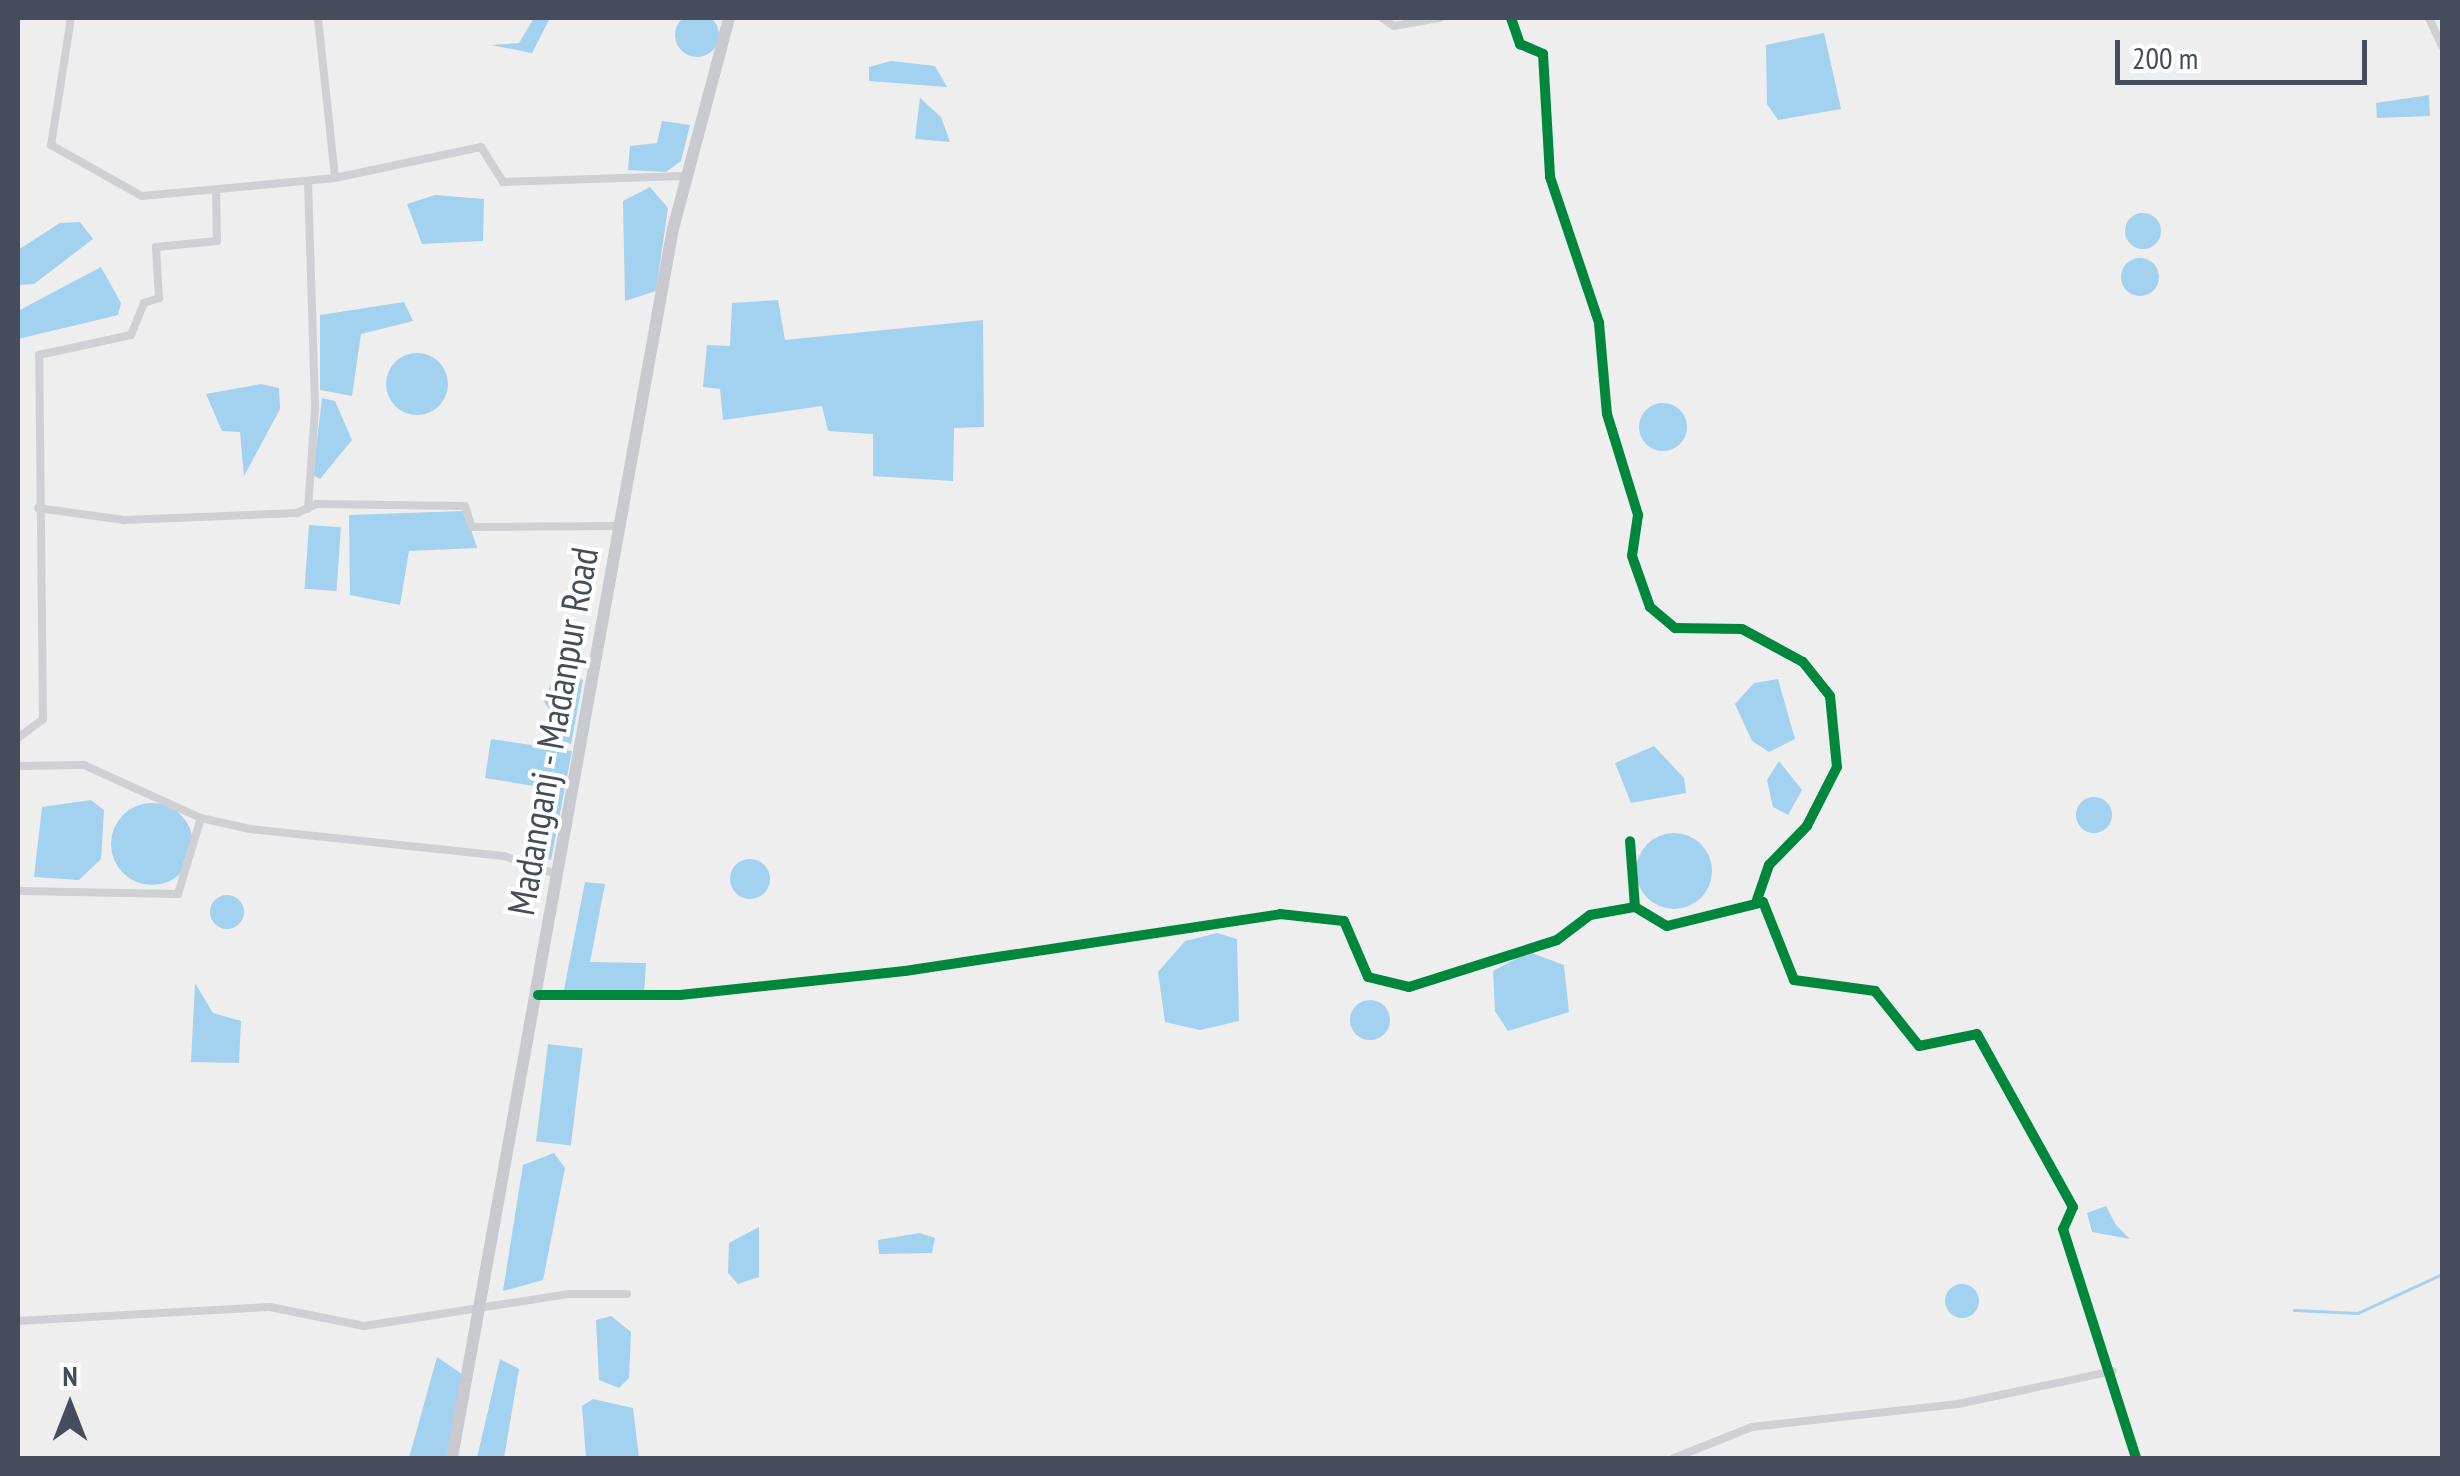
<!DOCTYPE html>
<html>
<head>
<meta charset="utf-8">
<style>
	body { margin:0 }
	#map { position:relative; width:2460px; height:1476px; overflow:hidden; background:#efeeee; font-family:"PT Sans Narrow",sans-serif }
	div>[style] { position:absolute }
	.water>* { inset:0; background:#a3d1f0; transform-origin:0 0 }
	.round { border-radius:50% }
	.stream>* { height:2.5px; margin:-1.25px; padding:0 1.25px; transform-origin:1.25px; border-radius:1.25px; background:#a3d1f0 }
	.minor>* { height:8px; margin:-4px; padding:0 4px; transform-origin:4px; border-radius:4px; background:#cfd0d4 }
	.primary>* { height:12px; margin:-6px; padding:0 6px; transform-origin:6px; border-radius:6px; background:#c8cad0 }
	.cycleway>* { height:10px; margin:-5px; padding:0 5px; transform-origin:5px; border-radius:5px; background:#00873e }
	span { translate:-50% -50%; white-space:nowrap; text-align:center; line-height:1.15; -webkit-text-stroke:8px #fff; paint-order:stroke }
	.street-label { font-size:38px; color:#454d5c }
	.frame { position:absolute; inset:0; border:20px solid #454d5c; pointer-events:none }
	.north { position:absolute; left:20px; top:1356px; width:100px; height:100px; -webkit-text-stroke:8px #fff; paint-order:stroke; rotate:0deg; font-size:28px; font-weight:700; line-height:40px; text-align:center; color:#454d5c }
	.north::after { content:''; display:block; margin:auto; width:35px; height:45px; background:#454d5c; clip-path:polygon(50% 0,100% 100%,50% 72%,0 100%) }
	.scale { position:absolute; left:2115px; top:40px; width:252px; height:45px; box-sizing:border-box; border:5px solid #454d5c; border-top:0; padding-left:12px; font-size:30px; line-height:35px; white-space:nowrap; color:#454d5c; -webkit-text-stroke:8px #fff; paint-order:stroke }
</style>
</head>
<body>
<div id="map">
	<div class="water">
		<div class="round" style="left:675px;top:13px;width:44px;height:44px"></div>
		<div style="clip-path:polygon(534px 18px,549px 20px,532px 53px,491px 45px,519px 43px)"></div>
		<div style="clip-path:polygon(1824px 33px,1841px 109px,1778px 120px,1767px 104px,1766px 45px)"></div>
		<div style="clip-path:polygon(891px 61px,935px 66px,947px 87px,869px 81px,869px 67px)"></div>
		<div style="clip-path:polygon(2429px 95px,2430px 116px,2377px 118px,2376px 103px)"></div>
		<div style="clip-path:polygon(920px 98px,941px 117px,950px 142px,915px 139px)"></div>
		<div style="clip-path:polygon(662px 121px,690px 125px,681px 161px,666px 172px,628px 170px,630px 146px,657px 143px)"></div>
		<div style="clip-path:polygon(650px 187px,668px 208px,656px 291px,625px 301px,623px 201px)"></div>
		<div style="clip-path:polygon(435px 195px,484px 199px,483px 241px,422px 244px,407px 204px)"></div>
		<div class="round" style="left:2125px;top:213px;width:36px;height:36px"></div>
		<div style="clip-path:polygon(80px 222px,93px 239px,34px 284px,18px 285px,18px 250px,60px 223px)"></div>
		<div class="round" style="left:2121px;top:258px;width:38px;height:38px"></div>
		<div style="clip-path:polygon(101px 267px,121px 303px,118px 315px,18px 339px,18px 311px)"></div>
		<div style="clip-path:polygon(778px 300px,785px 340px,983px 320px,984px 427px,954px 428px,953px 481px,873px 476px,873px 434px,828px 431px,822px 406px,723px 420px,720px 389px,703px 387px,707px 345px,730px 346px,732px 303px)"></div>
		<div style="clip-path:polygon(404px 302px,413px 321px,361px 334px,352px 396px,320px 390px,320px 315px)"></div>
		<div class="round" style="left:386px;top:353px;width:62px;height:62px"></div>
		<div style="clip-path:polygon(261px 384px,279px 388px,280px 409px,244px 476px,240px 432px,222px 431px,206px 394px)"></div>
		<div style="clip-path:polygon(322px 398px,335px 401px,352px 440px,320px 479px,313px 475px)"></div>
		<div class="round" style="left:1639px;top:403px;width:48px;height:48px"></div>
		<div style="clip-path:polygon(465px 511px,477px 548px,409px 551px,400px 605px,350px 595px,349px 515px)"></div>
		<div style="left:309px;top:525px;width:32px;height:64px;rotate:4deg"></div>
		<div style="clip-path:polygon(556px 671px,583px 680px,571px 744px,549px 737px,554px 717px,544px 701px)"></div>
		<div style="clip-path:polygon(1778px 679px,1795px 739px,1769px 752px,1752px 741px,1735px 704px,1754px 683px)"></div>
		<div style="clip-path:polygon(491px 739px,572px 751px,551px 860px,523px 848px,540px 787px,485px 778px)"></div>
		<div style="clip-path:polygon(1654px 746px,1684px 778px,1686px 793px,1631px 803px,1615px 763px)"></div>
		<div style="clip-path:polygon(1779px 761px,1802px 790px,1788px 815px,1773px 807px,1767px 780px)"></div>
		<div class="round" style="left:2076px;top:797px;width:36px;height:36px"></div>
		<div style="clip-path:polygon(91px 800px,104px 810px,101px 859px,79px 880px,34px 877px,42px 807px)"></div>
		<div class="round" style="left:111px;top:803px;width:82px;height:82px"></div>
		<div class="round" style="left:1636px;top:833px;width:76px;height:76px"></div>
		<div class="round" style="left:730px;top:859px;width:40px;height:40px"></div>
		<div style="clip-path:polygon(585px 882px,605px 884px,590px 962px,646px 963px,644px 992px,564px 990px)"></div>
		<div class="round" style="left:210px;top:895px;width:34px;height:34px"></div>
		<div style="clip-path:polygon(1217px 933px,1237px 939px,1239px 1021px,1200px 1030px,1165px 1022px,1158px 972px,1185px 941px)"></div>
		<div style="clip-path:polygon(1529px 952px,1564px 965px,1569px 1012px,1508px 1031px,1495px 1011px,1493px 971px)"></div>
		<div style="clip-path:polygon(195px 983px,213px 1013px,241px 1021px,239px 1063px,191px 1062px)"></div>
		<div class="round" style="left:1350px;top:1000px;width:40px;height:40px"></div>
		<div style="left:548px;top:1044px;width:35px;height:98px;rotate:7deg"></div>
		<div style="clip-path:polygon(554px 1153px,565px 1168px,543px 1280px,503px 1291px,523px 1165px)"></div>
		<div style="clip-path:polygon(2106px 1206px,2116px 1225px,2130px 1239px,2092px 1232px,2087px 1213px)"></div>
		<div style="clip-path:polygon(759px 1227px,759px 1277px,738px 1284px,728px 1273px,729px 1243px)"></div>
		<div style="clip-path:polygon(920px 1233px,935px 1238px,932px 1253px,879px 1254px,878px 1240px)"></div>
		<div class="round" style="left:1945px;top:1284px;width:34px;height:34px"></div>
		<div style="clip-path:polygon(611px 1316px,631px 1332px,629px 1378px,619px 1388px,599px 1380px,596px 1320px)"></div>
		<div style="clip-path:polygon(437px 1357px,462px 1374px,447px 1458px,409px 1458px)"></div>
		<div style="clip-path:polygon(500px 1359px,519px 1369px,504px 1458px,477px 1458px)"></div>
		<div style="clip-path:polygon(593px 1399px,633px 1408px,639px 1458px,586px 1458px,582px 1406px)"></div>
	</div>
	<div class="stream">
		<div style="left:2294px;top:1310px;width:64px;rotate:2.7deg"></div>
		<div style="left:2358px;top:1313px;width:93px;rotate:-24.9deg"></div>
	</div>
	<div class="minor">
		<div style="left:71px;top:18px;width:129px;rotate:98.9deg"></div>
		<div style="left:51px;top:145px;width:104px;rotate:29.3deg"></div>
		<div style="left:142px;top:196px;width:194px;rotate:-5.3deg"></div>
		<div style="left:335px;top:178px;width:149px;rotate:-12deg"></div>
		<div style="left:481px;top:147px;width:41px;rotate:57.8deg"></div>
		<div style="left:503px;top:182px;width:181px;rotate:-1.9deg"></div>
		<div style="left:318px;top:18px;width:161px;rotate:83.9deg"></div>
		<div style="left:1382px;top:18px;width:14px;rotate:34deg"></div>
		<div style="left:1394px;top:26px;width:47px;rotate:-9.9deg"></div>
		<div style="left:1511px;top:18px;width:28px;rotate:71deg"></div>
		<div style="left:1520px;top:44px;width:25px;rotate:23deg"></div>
		<div style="left:1543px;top:54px;width:123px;rotate:86.7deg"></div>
		<div style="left:1550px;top:177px;width:154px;rotate:71.4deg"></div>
		<div style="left:1599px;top:323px;width:91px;rotate:85deg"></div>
		<div style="left:1607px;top:414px;width:106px;rotate:72.9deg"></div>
		<div style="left:1638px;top:515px;width:41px;rotate:98.3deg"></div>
		<div style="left:1632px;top:556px;width:54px;rotate:70.6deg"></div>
		<div style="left:1650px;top:607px;width:33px;rotate:40deg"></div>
		<div style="left:1675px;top:628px;width:67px;rotate:0.9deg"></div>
		<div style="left:1742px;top:629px;width:69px;rotate:28.4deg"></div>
		<div style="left:1803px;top:662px;width:43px;rotate:51.5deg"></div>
		<div style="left:1830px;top:696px;width:71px;rotate:84.4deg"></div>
		<div style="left:1837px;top:767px;width:66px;rotate:117deg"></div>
		<div style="left:1807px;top:826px;width:54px;rotate:134.3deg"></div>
		<div style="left:1769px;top:865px;width:37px;rotate:109deg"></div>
		<div style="left:2429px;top:18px;width:31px;rotate:65deg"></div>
		<div style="left:308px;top:182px;width:227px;rotate:88.2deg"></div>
		<div style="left:315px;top:409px;width:100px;rotate:94deg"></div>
		<div style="left:38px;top:508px;width:87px;rotate:7.9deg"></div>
		<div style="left:124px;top:520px;width:173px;rotate:-2.3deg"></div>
		<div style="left:297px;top:513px;width:21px;rotate:-25deg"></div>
		<div style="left:316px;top:504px;width:149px;rotate:0.8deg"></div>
		<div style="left:465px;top:506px;width:22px;rotate:72deg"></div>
		<div style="left:472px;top:527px;width:145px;rotate:-0.4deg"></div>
		<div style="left:18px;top:738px;width:31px;rotate:-37deg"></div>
		<div style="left:43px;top:719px;width:364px;rotate:-90.6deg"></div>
		<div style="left:39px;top:355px;width:94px;rotate:-12.3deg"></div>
		<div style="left:131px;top:335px;width:35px;rotate:-68deg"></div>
		<div style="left:144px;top:303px;width:16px;rotate:-18deg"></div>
		<div style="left:159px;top:298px;width:51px;rotate:-93.4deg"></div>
		<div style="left:156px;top:247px;width:61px;rotate:-5.6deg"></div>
		<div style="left:217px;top:241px;width:50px;rotate:-91.1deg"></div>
		<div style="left:18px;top:766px;width:66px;rotate:-0.9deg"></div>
		<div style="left:84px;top:765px;width:128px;rotate:24.4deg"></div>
		<div style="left:201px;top:818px;width:50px;rotate:12.7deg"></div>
		<div style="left:250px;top:829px;width:255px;rotate:6.1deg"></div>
		<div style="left:504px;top:856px;width:55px;rotate:19.1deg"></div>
		<div style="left:18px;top:891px;width:160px;rotate:1.1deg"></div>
		<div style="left:178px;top:894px;width:79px;rotate:-73.2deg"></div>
		<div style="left:1635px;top:907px;width:37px;rotate:31deg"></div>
		<div style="left:1667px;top:926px;width:99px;rotate:-14deg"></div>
		<div style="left:1763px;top:902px;width:84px;rotate:68.3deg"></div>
		<div style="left:1794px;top:980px;width:82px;rotate:7.7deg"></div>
		<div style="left:1875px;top:991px;width:70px;rotate:51.3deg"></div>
		<div style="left:1919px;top:1046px;width:59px;rotate:-11.7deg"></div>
		<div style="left:1977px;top:1034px;width:198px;rotate:61deg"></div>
		<div style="left:2073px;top:1207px;width:24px;rotate:114deg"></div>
		<div style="left:2063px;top:1229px;width:240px;rotate:72.3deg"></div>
		<div style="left:538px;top:995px;width:142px"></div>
		<div style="left:680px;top:995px;width:226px;rotate:-6.1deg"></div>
		<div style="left:905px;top:971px;width:379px;rotate:-8.6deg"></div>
		<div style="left:1280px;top:914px;width:64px;rotate:6.2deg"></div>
		<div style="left:1344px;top:921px;width:61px;rotate:66.8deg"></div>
		<div style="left:1368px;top:977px;width:42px;rotate:13.7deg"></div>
		<div style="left:1409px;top:987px;width:155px;rotate:-17.6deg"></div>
		<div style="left:1557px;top:940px;width:41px;rotate:-37.1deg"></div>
		<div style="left:1590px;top:915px;width:46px;rotate:-10.1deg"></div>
		<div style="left:1635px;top:907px;width:66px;rotate:-94.3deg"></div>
		<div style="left:18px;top:1321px;width:252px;rotate:-3.2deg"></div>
		<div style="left:270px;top:1307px;width:96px;rotate:11.4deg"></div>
		<div style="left:364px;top:1326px;width:206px;rotate:-8.9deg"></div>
		<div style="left:568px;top:1294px;width:59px"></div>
		<div style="left:1674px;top:1458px;width:84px;rotate:-21.7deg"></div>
		<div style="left:1752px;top:1427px;width:207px;rotate:-6.4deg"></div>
		<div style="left:1958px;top:1404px;width:158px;rotate:-12deg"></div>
	</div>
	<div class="primary">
		<div style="left:452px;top:1458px;width:1249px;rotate:-79.81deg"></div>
		<div style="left:673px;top:229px;width:218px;rotate:-75.1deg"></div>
	</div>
	<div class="cycleway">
		<div style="left:1511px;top:18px;width:28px;rotate:71deg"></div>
		<div style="left:1520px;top:44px;width:25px;rotate:23deg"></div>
		<div style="left:1543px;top:54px;width:123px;rotate:86.7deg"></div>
		<div style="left:1550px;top:177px;width:154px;rotate:71.4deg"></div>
		<div style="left:1599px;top:323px;width:91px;rotate:85deg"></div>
		<div style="left:1607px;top:414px;width:106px;rotate:72.9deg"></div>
		<div style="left:1638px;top:515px;width:41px;rotate:98.3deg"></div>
		<div style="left:1632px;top:556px;width:54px;rotate:70.6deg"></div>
		<div style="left:1650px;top:607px;width:33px;rotate:40deg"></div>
		<div style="left:1675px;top:628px;width:67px;rotate:0.9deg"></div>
		<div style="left:1742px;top:629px;width:69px;rotate:28.4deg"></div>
		<div style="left:1803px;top:662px;width:43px;rotate:51.5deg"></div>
		<div style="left:1830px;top:696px;width:71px;rotate:84.4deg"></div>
		<div style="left:1837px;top:767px;width:66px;rotate:117deg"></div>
		<div style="left:1807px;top:826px;width:54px;rotate:134.3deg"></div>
		<div style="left:1769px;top:865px;width:37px;rotate:109deg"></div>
		<div style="left:1635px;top:907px;width:37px;rotate:31deg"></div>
		<div style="left:1667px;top:926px;width:99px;rotate:-14deg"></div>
		<div style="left:1763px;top:902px;width:84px;rotate:68.3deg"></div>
		<div style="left:1794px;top:980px;width:82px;rotate:7.7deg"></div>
		<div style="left:1875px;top:991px;width:70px;rotate:51.3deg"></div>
		<div style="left:1919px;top:1046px;width:59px;rotate:-11.7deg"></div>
		<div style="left:1977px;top:1034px;width:198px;rotate:61deg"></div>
		<div style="left:2073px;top:1207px;width:24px;rotate:114deg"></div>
		<div style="left:2063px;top:1229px;width:240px;rotate:72.3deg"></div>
		<div style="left:538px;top:995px;width:142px"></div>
		<div style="left:680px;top:995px;width:226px;rotate:-6.1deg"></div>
		<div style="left:905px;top:971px;width:379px;rotate:-8.6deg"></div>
		<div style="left:1280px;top:914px;width:64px;rotate:6.2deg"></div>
		<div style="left:1344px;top:921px;width:61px;rotate:66.8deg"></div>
		<div style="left:1368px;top:977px;width:42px;rotate:13.7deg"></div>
		<div style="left:1409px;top:987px;width:155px;rotate:-17.6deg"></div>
		<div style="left:1557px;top:940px;width:41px;rotate:-37.1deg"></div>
		<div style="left:1590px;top:915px;width:46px;rotate:-10.1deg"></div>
		<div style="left:1635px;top:907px;width:66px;rotate:-94.3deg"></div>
	</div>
	<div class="street-label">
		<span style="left:552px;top:731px;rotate:-80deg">Madanganj - Madanpur Road</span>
	</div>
	<div class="frame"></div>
	<div class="north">N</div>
	<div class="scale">200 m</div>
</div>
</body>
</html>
